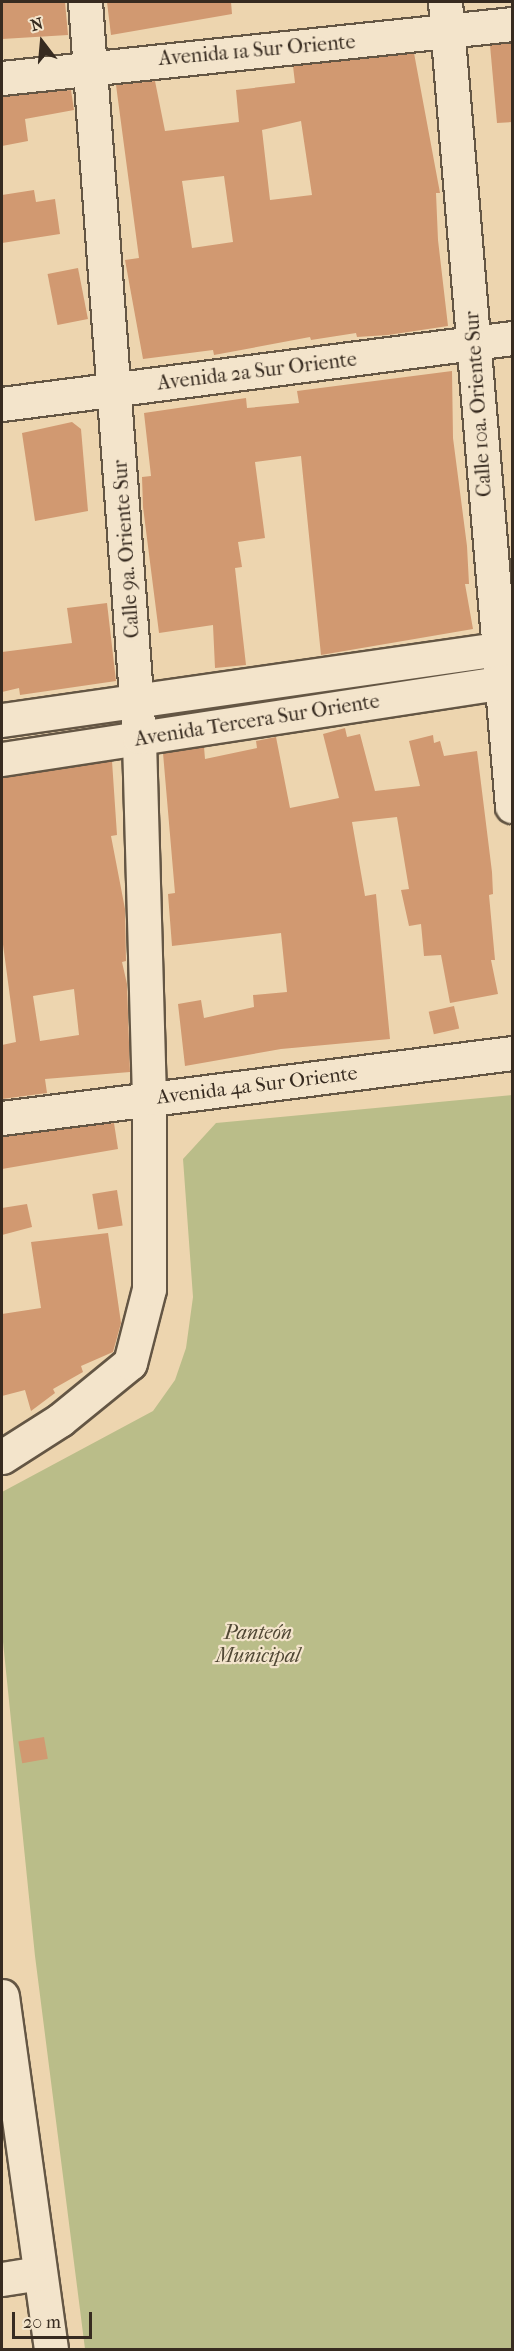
<!DOCTYPE html>
<html>
<head>
<meta charset="utf-8">
<style>
	body { margin:0 }
	#map { position:relative; width:514px; height:2351px; overflow:hidden; background:#edd5af; font-family:"IM FELL French Canon",serif }
	div>[style] { position:absolute }
	.green>* { inset:0; background:#babd89 }
	.building>* { inset:0; background:#d19971; transform-origin:0 0 }
	.roads { filter:drop-shadow(2px 0 #645644) drop-shadow(-2px 0 #645644) drop-shadow(0 2px #645644) drop-shadow(0 -2px #645644) }
	.minor>* { height:33px; margin:-16.5px; padding:0 16.5px; transform-origin:16.5px; border-radius:16.5px; background:#f3e4cb }
	span { translate:-50% -50%; white-space:nowrap; text-align:center; line-height:1.15; -webkit-text-stroke:4.5px #f3e4cb; paint-order:stroke }
	.street-label { font-size:20px; color:#372b20 }
	.park-label { font-size:20px; color:#514835; font-style:italic }
	.frame { position:absolute; inset:0; border:3px solid #372b20; pointer-events:none }
	.north { position:absolute; left:12px; top:12px; width:60px; height:60px; -webkit-text-stroke:4px #f3e4cb; paint-order:stroke; rotate:344deg; font-size:16px; font-weight:700; line-height:24px; text-align:center; color:#372b20 }
	.north::after { content:''; display:block; margin:auto; width:21px; height:27px; background:#372b20; clip-path:polygon(50% 0,100% 100%,50% 72%,0 100%) }
	.scale { position:absolute; left:12px; top:2312px; width:80px; height:27px; box-sizing:border-box; border:3px solid #372b20; border-top:0; padding-left:8px; font-size:18px; line-height:21px; white-space:nowrap; color:#372b20; -webkit-text-stroke:4px #f3e4cb; paint-order:stroke }
</style>
</head>
<body>
<div id="map">
	<div class="green">
		<div style="clip-path:polygon(512px 1095px,512px 2349px,85px 2349px,35px 1956px,2px 1632px,2px 1492px,153px 1411px,175px 1380px,186px 1348px,193px 1297px,183px 1159px,216px 1123px)"></div>
	</div>
	<div class="building">
		<div style="clip-path:polygon(2px 2px,65px 2px,68px 35px,2px 39px)"></div>
		<div style="clip-path:polygon(107px 2px,231px 2px,232px 14px,111px 35px)"></div>
		<div style="clip-path:polygon(513px 43px,513px 122px,497px 123px,490px 45px)"></div>
		<div style="clip-path:polygon(evenodd,414px 53px,440px 193px,436px 193px,438px 240px,448px 326px,388px 335px,357px 337px,356px 333px,311px 340px,310px 337px,214px 355px,213px 350px,143px 359px,125px 260px,139px 258px,116px 85px,155px 81px,165px 131px,239px 122px,236px 90px,295px 83px,293px 66px,414px 53px,301px 121px,312px 195px,270px 200px,262px 130px,301px 121px,414px 53px,224px 176px,233px 242px,192px 248px,182px 181px,224px 176px)"></div>
		<div style="clip-path:polygon(71px 90px,74px 110px,25px 119px,28px 141px,2px 146px,2px 96px)"></div>
		<div style="clip-path:polygon(34px 190px,36px 202px,55px 199px,60px 234px,2px 243px,2px 195px)"></div>
		<div style="left:78px;top:268px;width:52px;height:31px;rotate:79deg"></div>
		<div style="clip-path:polygon(452px 371px,453px 438px,467px 546px,469px 584px,465px 584px,473px 629px,321px 655px,301px 456px,255px 462px,265px 538px,238px 542px,242px 567px,235px 568px,246px 665px,215px 668px,213px 625px,159px 633px,143px 507px,142px 477px,151px 476px,144px 413px,246px 398px,247px 408px,299px 403px,297px 391px)"></div>
		<div style="clip-path:polygon(72px 422px,81px 429px,88px 511px,35px 521px,22px 433px)"></div>
		<div style="clip-path:polygon(107px 603px,116px 681px,20px 695px,19px 688px,2px 692px,2px 652px,72px 643px,67px 608px)"></div>
		<div style="clip-path:polygon(345px 728px,347px 737px,360px 734px,375px 791px,420px 786px,409px 741px,433px 735px,434px 743px,440px 741px,444px 756px,477px 751px,492px 872px,493px 894px,489px 895px,495px 960px,491px 960px,498px 994px,450px 1003px,441px 955px,424px 956px,421px 924px,409px 926px,401px 890px,409px 889px,397px 817px,352px 822px,365px 896px,376px 894px,390px 1039px,281px 1049px,185px 1066px,178px 1004px,201px 1000px,204px 1018px,254px 1007px,253px 995px,287px 992px,281px 933px,172px 946px,168px 894px,175px 893px,163px 753px,204px 747px,205px 759px,257px 748px,256px 741px,276px 737px,290px 808px,339px 798px,323px 734px)"></div>
		<div style="clip-path:polygon(evenodd,112px 761px,117px 835px,111px 836px,125px 909px,126px 961px,122px 962px,127px 984px,130px 1072px,45px 1079px,47px 1093px,2px 1099px,2px 1045px,16px 1042px,2px 937px,2px 777px,112px 761px,74px 989px,79px 1035px,40px 1041px,33px 996px,74px 989px)"></div>
		<div style="left:454px;top:1006px;width:23px;height:26px;rotate:77deg"></div>
		<div style="clip-path:polygon(114px 1123px,118px 1149px,2px 1169px,2px 1136px)"></div>
		<div style="left:117px;top:1190px;width:36px;height:25px;rotate:81deg"></div>
		<div style="clip-path:polygon(27px 1204px,32px 1227px,2px 1235px,2px 1208px)"></div>
		<div style="clip-path:polygon(108px 1233px,121px 1323px,113px 1352px,81px 1366px,83px 1372px,53px 1389px,55px 1393px,31px 1411px,25px 1390px,2px 1396px,2px 1314px,41px 1308px,31px 1242px)"></div>
		<div style="left:44px;top:1737px;width:22px;height:26px;rotate:80deg"></div>
	</div>
	<div class="roads">
		<div class="minor">
			<div style="left:445px;top:2px;width:807px;rotate:85.24deg"></div>
			<div style="left:2px;top:78px;width:513px;rotate:-6.04deg"></div>
			<div style="left:2px;top:404px;width:514px;rotate:-7.37deg"></div>
			<div style="left:2px;top:720px;width:515px;rotate:-8.15deg"></div>
			<div style="left:2px;top:759px;width:516px;rotate:-8.7deg"></div>
			<div style="left:2px;top:1118px;width:514px;rotate:-7.26deg"></div>
			<div style="left:2px;top:1457px;width:69px;rotate:-32.5deg"></div>
			<div style="left:60px;top:1420px;width:90px;rotate:-39.2deg"></div>
			<div style="left:130px;top:1363px;width:76px;rotate:-75.6deg"></div>
			<div style="left:149px;top:1289px;width:191px;rotate:-90deg"></div>
			<div style="left:149px;top:1098px;width:361px;rotate:-91.6deg"></div>
			<div style="left:139px;top:737px;width:737px;rotate:-94.2deg"></div>
			<div style="left:2px;top:1996px;width:357px;rotate:82.1deg"></div>
			<div style="left:2px;top:2279px;width:36px;rotate:-9deg"></div>
		</div>
	</div>
	<div class="street-label">
		<span style="left:257px;top:50px;rotate:-5deg">Avenida 1a Sur Oriente</span>
		<span style="left:257px;top:371px;rotate:-7deg">Avenida 2a Sur Oriente</span>
		<span style="left:478px;top:404px;rotate:-94deg">Calle 10a. Oriente Sur</span>
		<span style="left:126px;top:549px;rotate:-94deg">Calle 9a. Oriente Sur</span>
		<span style="left:257px;top:720px;rotate:-9deg">Avenida Tercera Sur Oriente</span>
		<span style="left:257px;top:1085px;rotate:-7deg">Avenida 4a Sur Oriente</span>
	</div>
	<div class="park-label">
		<span style="left:258px;top:1644px">Panteón<br>Municipal</span>
	</div>
	<div class="frame"></div>
	<div class="north">N</div>
	<div class="scale">20 m</div>
</div>
</body>
</html>
